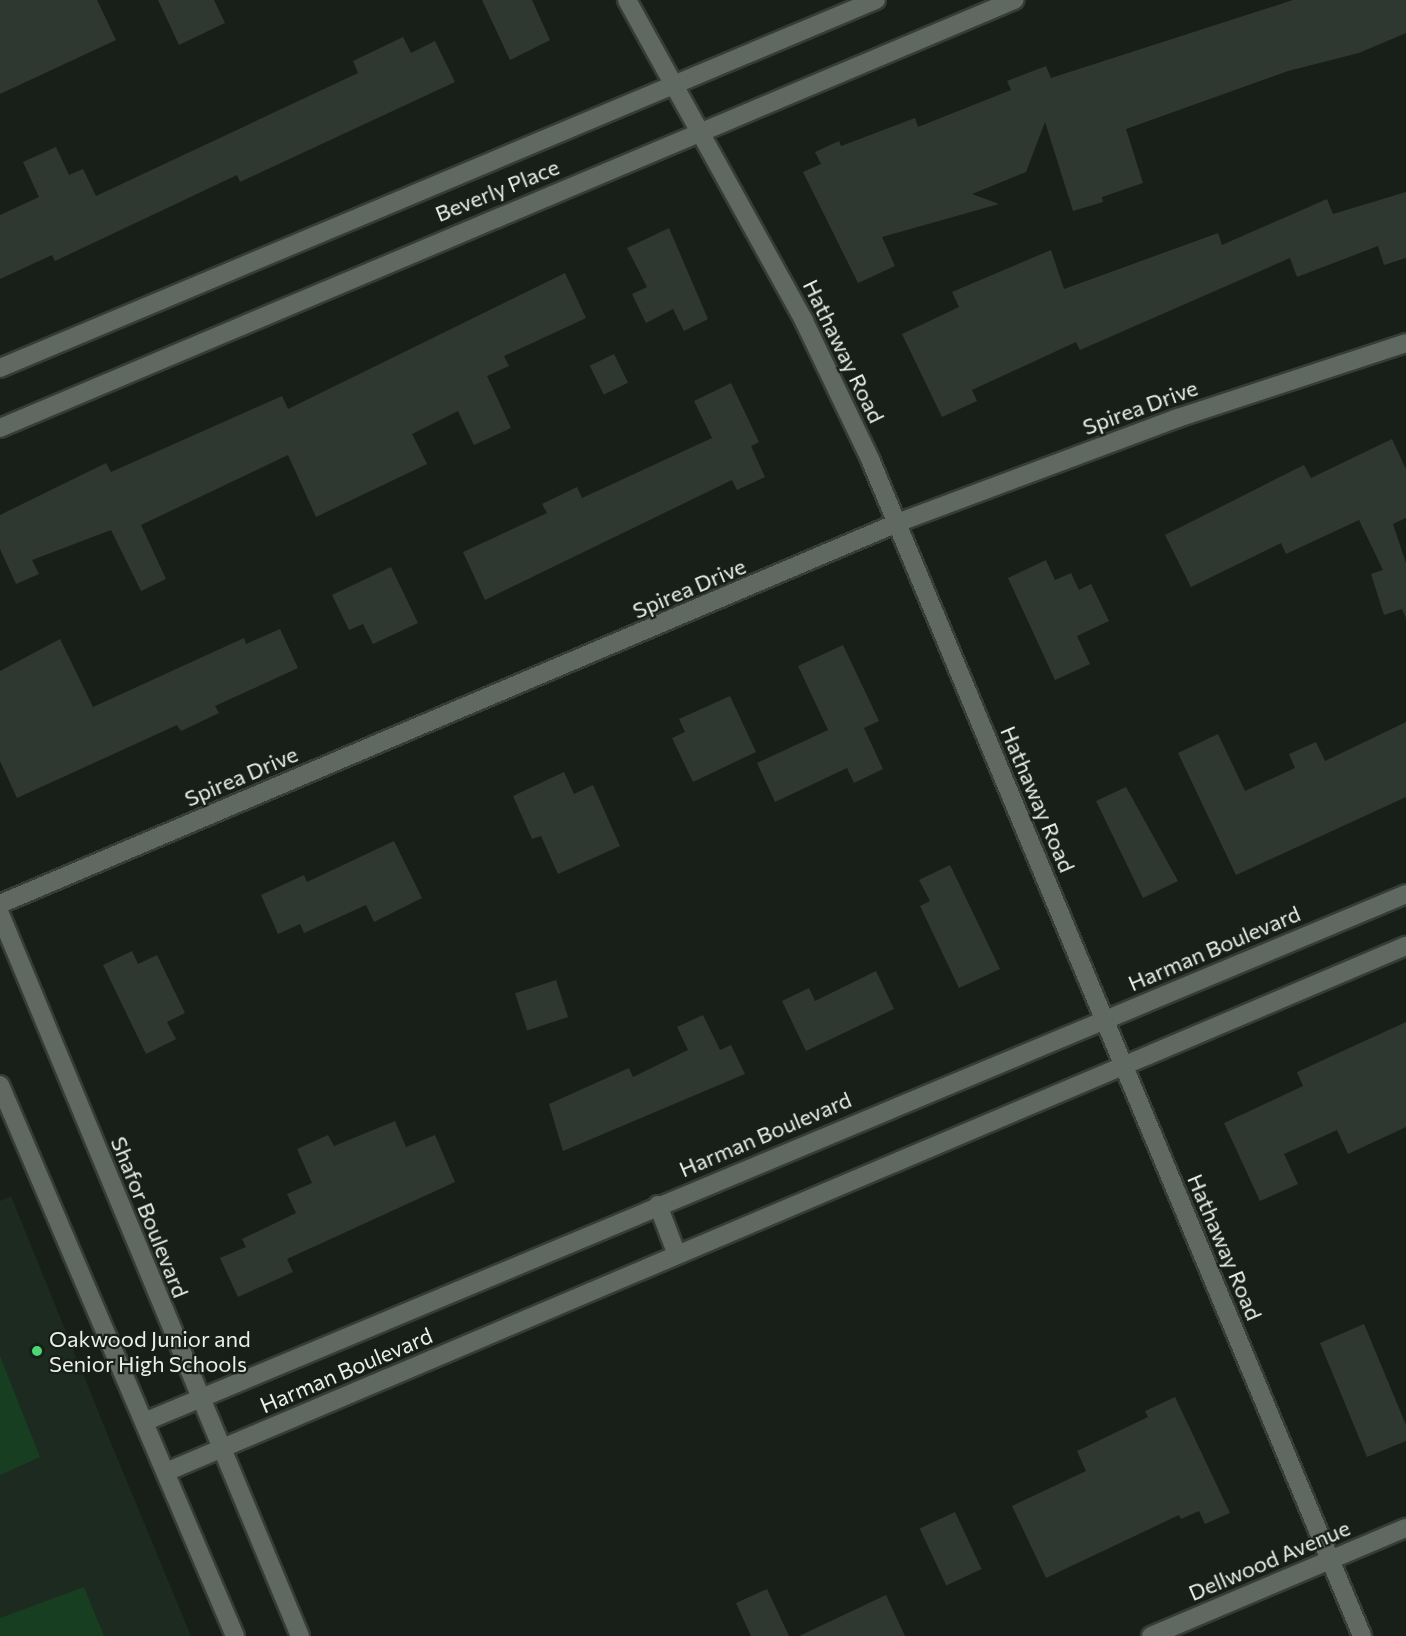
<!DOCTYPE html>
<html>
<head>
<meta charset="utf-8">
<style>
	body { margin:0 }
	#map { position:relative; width:1406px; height:1636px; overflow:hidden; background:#171f18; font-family:Commissioner,sans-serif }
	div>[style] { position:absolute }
	.built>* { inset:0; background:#1d2a1f }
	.green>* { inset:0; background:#183e22 }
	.building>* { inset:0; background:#2f3830; transform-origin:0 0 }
	.roads { filter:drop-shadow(2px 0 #363c37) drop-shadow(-2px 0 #363c37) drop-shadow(0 2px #363c37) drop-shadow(0 -2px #363c37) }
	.minor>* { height:18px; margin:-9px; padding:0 9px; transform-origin:9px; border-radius:9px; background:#5f6961 }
	.dots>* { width:16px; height:16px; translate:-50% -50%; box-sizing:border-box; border:3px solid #171f18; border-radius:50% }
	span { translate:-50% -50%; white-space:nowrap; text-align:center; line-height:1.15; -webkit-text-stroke:4.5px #171f18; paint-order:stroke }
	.street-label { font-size:22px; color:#e9efea }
	.poi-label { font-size:22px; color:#e9efea }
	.left { translate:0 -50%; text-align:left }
</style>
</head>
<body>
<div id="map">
	<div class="built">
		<div style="clip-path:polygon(11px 1196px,111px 1443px,191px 1636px,0 1636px,0 1201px)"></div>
	</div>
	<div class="green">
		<div style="clip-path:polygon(0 1356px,40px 1457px,0 1475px)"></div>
		<div style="clip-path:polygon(84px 1587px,104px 1636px,0 1636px,0 1618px)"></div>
	</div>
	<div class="building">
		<div style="clip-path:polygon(0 0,97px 0,116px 40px,0 94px)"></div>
		<div style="clip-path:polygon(158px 0,214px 0,225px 23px,179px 45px)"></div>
		<div style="clip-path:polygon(482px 0,532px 0,550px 40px,510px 60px)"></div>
		<div style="clip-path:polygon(1293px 0,1406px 0,1406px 33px,1359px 53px,1288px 71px,1126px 129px,1143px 183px,1102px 197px,1103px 202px,1073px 211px,1045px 122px,1026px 172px,972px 194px,999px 204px,882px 237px,895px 266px,858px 283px,803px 172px,821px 164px,815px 152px,839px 141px,841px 146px,915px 118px,918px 127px,1011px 90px,1007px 81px,1046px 66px,1051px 78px)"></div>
		<div style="clip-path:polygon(403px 37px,411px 53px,435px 41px,455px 82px,240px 182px,237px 175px,55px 261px,52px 255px,0 279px,0 215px,39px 197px,23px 162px,56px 147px,69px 175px,83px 169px,96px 196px,358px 73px,353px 61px)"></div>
		<div style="clip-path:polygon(1406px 192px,1406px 258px,1384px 265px,1378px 246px,1297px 277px,1290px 258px,1080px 350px,1076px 342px,972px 390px,977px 401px,942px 417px,902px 334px,959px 307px,952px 292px,1051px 250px,1064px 289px,1218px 233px,1222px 245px,1327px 199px,1333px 214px)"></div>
		<div style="clip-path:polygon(669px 228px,708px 319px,684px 331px,673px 309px,646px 323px,632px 294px,647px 287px,627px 248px)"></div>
		<div style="clip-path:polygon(565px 273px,586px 318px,504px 356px,509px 366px,487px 376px,511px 428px,474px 445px,458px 411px,412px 434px,427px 464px,316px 517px,288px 455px,141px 525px,166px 579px,141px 591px,111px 530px,32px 560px,39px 574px,16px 584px,0 549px,0 515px,106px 463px,111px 472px,282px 396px,288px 409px)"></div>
		<div style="left:614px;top:354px;width:32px;height:27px;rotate:64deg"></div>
		<div style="clip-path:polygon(731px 383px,759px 442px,751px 446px,765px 477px,737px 490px,732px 480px,485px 600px,463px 552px,547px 513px,542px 504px,577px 487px,582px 498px,712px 438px,694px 401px)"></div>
		<div style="clip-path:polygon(1392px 439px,1406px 469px,1406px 518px,1393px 524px,1406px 563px,1406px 618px,1402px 609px,1384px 615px,1371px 574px,1383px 570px,1359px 520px,1286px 554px,1281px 543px,1191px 587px,1165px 535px,1304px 465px,1311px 478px)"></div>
		<div style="clip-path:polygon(1046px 560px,1055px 580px,1071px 573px,1079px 590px,1091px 584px,1109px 621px,1077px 636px,1090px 664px,1055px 680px,1008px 578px)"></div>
		<div style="clip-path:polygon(391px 567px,418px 623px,373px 644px,363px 624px,349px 630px,332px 595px)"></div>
		<div style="clip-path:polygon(280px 629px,298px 668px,215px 706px,219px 713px,181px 731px,177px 725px,17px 798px,0 761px,0 671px,60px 639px,93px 707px,244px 638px,246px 644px)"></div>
		<div style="clip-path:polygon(843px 645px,879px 721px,864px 728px,883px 769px,854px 783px,847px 768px,775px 802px,757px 763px,828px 730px,798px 666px)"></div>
		<div style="clip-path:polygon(730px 696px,756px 752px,693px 782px,672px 738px,685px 732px,679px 719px)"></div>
		<div style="clip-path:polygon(1406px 722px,1406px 797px,1236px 875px,1178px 753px,1218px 734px,1245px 791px,1295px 768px,1289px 754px,1316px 742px,1325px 761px)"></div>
		<div style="clip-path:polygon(564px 772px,574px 794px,593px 785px,620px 846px,558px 874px,541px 836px,532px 839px,513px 796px)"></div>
		<div style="clip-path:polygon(1126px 787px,1178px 881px,1143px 898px,1096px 801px)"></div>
		<div style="clip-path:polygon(394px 841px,422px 898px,374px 922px,366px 905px,304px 933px,300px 924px,278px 934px,261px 895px,304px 875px,307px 882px)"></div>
		<div style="clip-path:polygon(950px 865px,1000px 969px,959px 988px,920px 906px,930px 901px,919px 880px)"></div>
		<div style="clip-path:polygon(132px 951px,138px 964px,157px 955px,185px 1013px,167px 1022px,176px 1039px,146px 1054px,103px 965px)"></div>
		<div style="clip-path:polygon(876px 971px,894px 1009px,806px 1051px,782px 1001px,809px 988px,815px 1001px)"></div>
		<div style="left:556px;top:980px;width:39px;height:43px;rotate:72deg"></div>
		<div style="clip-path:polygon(703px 1015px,720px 1050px,731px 1045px,745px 1074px,563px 1151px,549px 1104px,629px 1068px,633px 1077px,688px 1050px,677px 1027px)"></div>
		<div style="clip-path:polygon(1406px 1022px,1406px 1127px,1348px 1154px,1337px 1130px,1284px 1154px,1298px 1184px,1260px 1201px,1224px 1123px,1303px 1086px,1297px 1072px)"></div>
		<div style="clip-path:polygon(395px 1121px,406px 1147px,435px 1135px,455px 1182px,287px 1259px,293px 1272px,238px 1297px,220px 1258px,246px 1247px,242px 1239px,296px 1213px,287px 1194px,312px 1183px,297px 1149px,328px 1135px,334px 1146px)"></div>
		<div style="clip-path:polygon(1364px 1324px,1406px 1425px,1406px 1441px,1367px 1457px,1320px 1343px)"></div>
		<div style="clip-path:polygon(1175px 1397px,1230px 1513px,1205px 1524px,1199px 1511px,1181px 1519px,1179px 1515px,1046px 1578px,1012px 1506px,1086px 1471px,1077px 1451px,1148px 1417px,1145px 1411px)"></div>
		<div style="left:955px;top:1512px;width:63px;height:39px;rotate:65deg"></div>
		<div style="clip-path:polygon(767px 1589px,789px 1636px,751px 1636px,736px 1603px)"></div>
		<div style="clip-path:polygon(886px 1595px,905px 1636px,799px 1636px)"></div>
	</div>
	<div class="roads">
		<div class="minor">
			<div style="left:627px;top:0;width:367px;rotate:61.1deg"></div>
			<div style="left:804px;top:321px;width:153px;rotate:64.4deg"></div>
			<div style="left:870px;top:459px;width:1276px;rotate:67.31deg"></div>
			<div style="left:0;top:368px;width:950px;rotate:-22.79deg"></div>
			<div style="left:0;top:428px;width:1101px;rotate:-22.88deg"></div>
			<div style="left:0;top:904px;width:975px;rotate:-23.01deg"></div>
			<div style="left:897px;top:523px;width:300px;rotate:-20.5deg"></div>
			<div style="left:1178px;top:418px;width:240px;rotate:-18.2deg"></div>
			<div style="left:0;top:914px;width:782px;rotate:67.44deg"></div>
			<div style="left:0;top:1085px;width:599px;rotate:66.9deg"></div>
			<div style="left:658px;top:1205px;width:53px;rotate:69.2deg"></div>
			<div style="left:144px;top:1422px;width:1368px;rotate:-22.7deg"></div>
			<div style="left:166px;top:1472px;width:1347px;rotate:-22.99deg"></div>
			<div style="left:1151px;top:1636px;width:277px;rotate:-23deg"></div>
		</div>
	</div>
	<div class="dots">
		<div style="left:37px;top:1351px;background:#4cd676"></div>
	</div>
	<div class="street-label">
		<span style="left:497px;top:190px;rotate:-22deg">Beverly Place</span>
		<span style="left:844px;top:351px;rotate:64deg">Hathaway Road</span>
		<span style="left:1140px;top:407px;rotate:-20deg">Spirea Drive</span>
		<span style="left:689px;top:588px;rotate:-23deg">Spirea Drive</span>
		<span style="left:241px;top:776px;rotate:-23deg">Spirea Drive</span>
		<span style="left:1038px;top:799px;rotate:67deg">Hathaway Road</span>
		<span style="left:1214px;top:948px;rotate:-23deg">Harman Boulevard</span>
		<span style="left:765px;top:1134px;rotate:-23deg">Harman Boulevard</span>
		<span style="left:150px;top:1217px;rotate:68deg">Shafor Boulevard</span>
		<span style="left:1225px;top:1247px;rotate:67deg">Hathaway Road</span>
		<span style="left:346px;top:1370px;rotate:-23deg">Harman Boulevard</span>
		<span style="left:1269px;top:1560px;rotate:-23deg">Dellwood Avenue</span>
	</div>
	<div class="poi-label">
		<span class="left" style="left:49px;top:1351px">Oakwood Junior and<br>Senior High Schools</span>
	</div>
</div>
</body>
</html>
